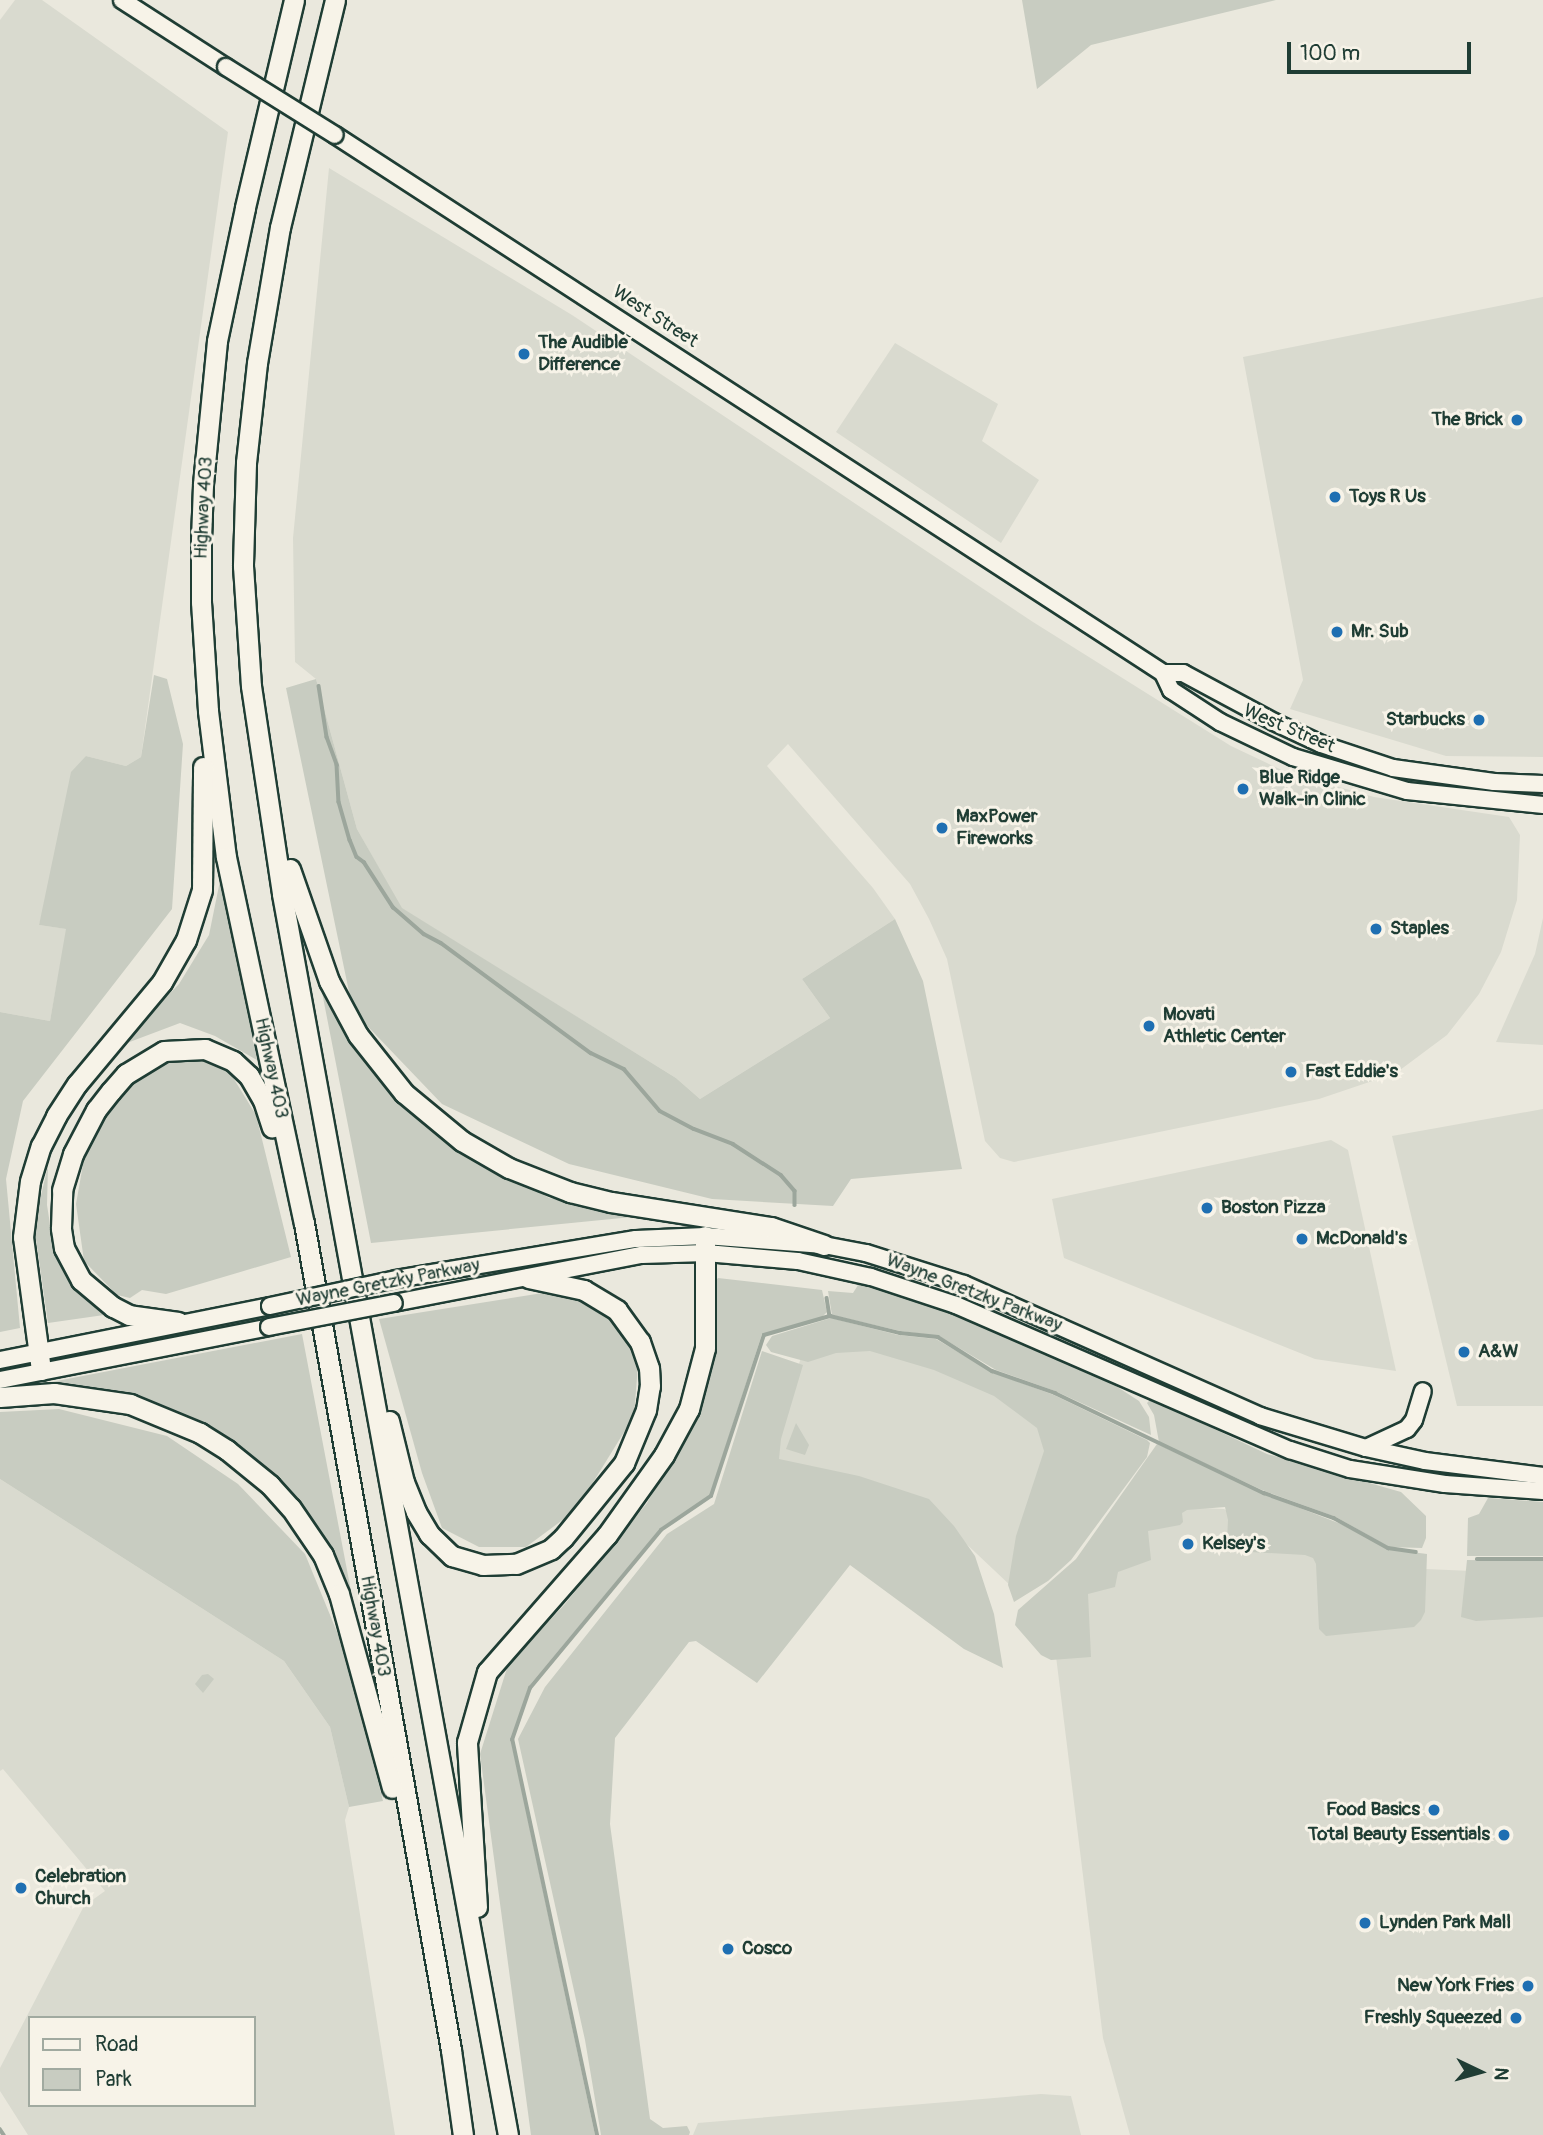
<!DOCTYPE html>
<html>
<head>
<meta charset="utf-8">
<style>
	body { margin:0 }
	#map { position:relative; width:1543px; height:2135px; overflow:hidden; background:#eae8dd; font-family:Pangolin,sans-serif }
	div>[style] { position:absolute }
	.built>* { inset:0; background:#d9dacf }
	.green>* { inset:0; background:#c8ccc1 }
	.stream>* { height:3.5px; margin:-1.75px; padding:0 1.75px; transform-origin:1.75px; border-radius:1.75px; background:#9ca69c }
	.roads { filter:drop-shadow(2px 0 #1f3d34) drop-shadow(-2px 0 #1f3d34) drop-shadow(0 2px #1f3d34) drop-shadow(0 -2px #1f3d34) }
	.secondary>* { height:16px; margin:-8px; padding:0 8px; transform-origin:8px; border-radius:8px; background:#f7f3e8 }
	.highway>* { height:19px; margin:-9.5px; padding:0 9.5px; transform-origin:9.5px; border-radius:9.5px; background:#f7f3e8 }
	.bridges { filter:drop-shadow(2px 0 #1f3d34) drop-shadow(-2px 0 #1f3d34) drop-shadow(0 2px #1f3d34) drop-shadow(0 -2px #1f3d34) }
	.secondary-bridge>* { height:16px; margin:-8px; padding:0 8px; transform-origin:8px; border-radius:8px; background:#f7f3e8 }
	.dots>* { width:19px; height:19px; translate:-50% -50%; box-sizing:border-box; border:4px solid #f7f3e8; border-radius:50% }
	span { translate:-50% -50%; white-space:nowrap; text-align:center; line-height:1.15; -webkit-text-stroke:6px #f7f3e8; paint-order:stroke }
	.street-label { font-size:19px; color:#1f3d34 }
	.poi-label { font-size:19px; color:#1f3d34; font-weight:700 }
	.left { translate:0 -50%; text-align:left }
	.right { translate:-100% -50%; text-align:right }
	.legend { position:absolute; left:28px; top:2016px; width:228px; height:91px; box-sizing:border-box; background:#f7f3e8; border:2px solid #a1aaa0; margin:0; padding:9px 12px; list-style:none; font-size:21px; color:#1f3d34 }
	.legend li { display:flex; align-items:center; gap:14px; height:35px }
	.legend b { width:35px; border:2px solid #a1aaa0 }
	.north { position:absolute; left:1445px; top:2037px; width:70px; height:70px; -webkit-text-stroke:5px #f7f3e8; paint-order:stroke; rotate:95deg; font-size:19px; font-weight:700; line-height:28px; text-align:center; color:#1f3d34 }
	.north::after { content:''; display:block; margin:auto; width:24px; height:32px; background:#1f3d34; clip-path:polygon(50% 0,100% 100%,50% 72%,0 100%) }
	.scale { position:absolute; left:1287px; top:42px; width:184px; height:32px; box-sizing:border-box; border:4px solid #1f3d34; border-top:0; padding-left:9px; font-size:21px; line-height:24px; white-space:nowrap; color:#1f3d34; -webkit-text-stroke:5px #f7f3e8; paint-order:stroke }
</style>
</head>
<body>
<div id="map">
	<div class="built">
		<div style="clip-path:polygon(15px 0,42px 0,228px 132px,141px 757px,126px 766px,86px 756px,39px 925px,67px 929px,50px 1021px,0 1012px,0 20px)"></div>
		<div style="clip-path:polygon(329px 168px,572px 315px,1033px 622px,1231px 746px,1286px 772px,1374px 797px,1509px 817px,1520px 835px,1517px 900px,1501px 952px,1479px 994px,1447px 1035px,1396px 1073px,1319px 1099px,1014px 1162px,1000px 1158px,985px 1141px,947px 959px,929px 919px,910px 884px,788px 744px,767px 766px,873px 888px,895px 919px,802px 979px,830px 1018px,700px 1099px,676px 1078px,401px 908px,357px 829px,316px 679px,295px 662px,293px 538px)"></div>
		<div style="clip-path:polygon(1543px 297px,1543px 757px,1446px 756px,1290px 709px,1303px 680px,1243px 357px)"></div>
		<div style="clip-path:polygon(895px 343px,998px 404px,982px 441px,1039px 480px,1001px 543px,836px 432px)"></div>
		<div style="clip-path:polygon(1543px 918px,1543px 1045px,1496px 1042px,1535px 954px)"></div>
		<div style="clip-path:polygon(1543px 1109px,1543px 1406px,1457px 1406px,1392px 1136px)"></div>
		<div style="clip-path:polygon(1331px 1140px,1348px 1150px,1396px 1371px,1315px 1359px,1064px 1258px,1052px 1199px)"></div>
		<div style="clip-path:polygon(809px 1333px,900px 1355px,1056px 1416px,1012px 1587px,924px 1504px,768px 1459px)"></div>
		<div style="clip-path:polygon(evenodd,0 1479px,284px 1661px,330px 1727px,349px 1807px,345px 1820px,395px 2135px,28px 2135px,0 2091px,0 2068px,84px 1906px,105px 1891px,3px 1769px,0 1771px,0 1479px,30px 2018px,254px 2018px,254px 2105px,30px 2105px,30px 2018px)"></div>
		<div style="clip-path:polygon(1152px 1506px,1224px 1509px,1329px 1565px,1543px 1574px,1543px 2135px,1130px 2135px,1103px 2038px,1054px 1640px)"></div>
		<div style="clip-path:polygon(1041px 2094px,1071px 2096px,1081px 2135px,693px 2135px,698px 2123px)"></div>
	</div>
	<div class="green">
		<div style="clip-path:polygon(1022px 0,1276px 0,1091px 45px,1037px 89px)"></div>
		<div style="clip-path:polygon(154px 675px,167px 679px,183px 744px,172px 909px,23px 1101px,6px 1179px,20px 1328px,0 1332px,0 1012px,50px 1021px,66px 929px,39px 925px,71px 772px,86px 756px,126px 766px,141px 757px)"></div>
		<div style="clip-path:polygon(316px 679px,357px 829px,402px 908px,676px 1078px,700px 1099px,830px 1018px,802px 979px,895px 919px,923px 981px,962px 1169px,851px 1179px,833px 1206px,712px 1199px,569px 1164px,442px 1104px,353px 1011px,286px 688px)"></div>
		<div style="clip-path:polygon(224px 861px,257px 1060px,215px 1036px,180px 1023px,119px 1046px,179px 984px,209px 935px)"></div>
		<div style="clip-path:polygon(320px 982px,335px 1010px,478px 1157px,549px 1198px,642px 1216px,371px 1243px)"></div>
		<div style="clip-path:polygon(192px 1054px,229px 1071px,256px 1115px,291px 1257px,166px 1294px,142px 1290px,130px 1298px,117px 1295px,84px 1261px,76px 1204px,85px 1153px,118px 1094px,156px 1062px)"></div>
		<div style="clip-path:polygon(48px 1166px,47px 1205px,54px 1250px,75px 1288px,104px 1315px,48px 1323px,34px 1225px)"></div>
		<div style="clip-path:polygon(718px 1278px,822px 1290px,827px 1312px,822px 1317px,762px 1334px,710px 1495px,661px 1528px,529px 1686px,511px 1740px,595px 2135px,531px 2135px,480px 1754px,508px 1665px,565px 1604px,647px 1503px,693px 1422px,712px 1321px,711px 1286px)"></div>
		<div style="clip-path:polygon(860px 1282px,955px 1312px,1102px 1377px,1139px 1401px,1149px 1417px,1151px 1435px,1055px 1391px,996px 1370px,939px 1336px,900px 1331px,832px 1315px,828px 1291px,853px 1293px)"></div>
		<div style="clip-path:polygon(549px 1292px,582px 1298px,624px 1330px,638px 1365px,634px 1416px,576px 1510px,526px 1547px,479px 1547px,442px 1528px,422px 1473px,379px 1319px)"></div>
		<div style="clip-path:polygon(831px 1318px,898px 1335px,936px 1339px,992px 1372px,1054px 1395px,1147px 1440px,1150px 1443px,1147px 1457px,1071px 1560px,1048px 1581px,1014px 1602px,1008px 1585px,1016px 1536px,1044px 1451px,1037px 1428px,994px 1396px,934px 1370px,870px 1351px,836px 1353px,808px 1362px,771px 1352px,766px 1345px,772px 1336px)"></div>
		<div style="clip-path:polygon(302px 1334px,351px 1591px,301px 1504px,225px 1437px,155px 1405px,41px 1384px)"></div>
		<div style="clip-path:polygon(762px 1351px,803px 1365px,781px 1439px,779px 1459px,859px 1476px,929px 1499px,954px 1526px,975px 1556px,994px 1614px,1003px 1668px,964px 1649px,850px 1565px,757px 1683px,696px 1641px,689px 1642px,615px 1738px,610px 1824px,650px 2119px,663px 2128px,687px 2126px,690px 2132px,689px 2135px,601px 2135px,585px 2040px,518px 1739px,545px 1687px,667px 1534px,714px 1504px)"></div>
		<div style="clip-path:polygon(1151px 1399px,1267px 1454px,1401px 1492px,1426px 1516px,1426px 1538px,1422px 1548px,1389px 1547px,1336px 1517px,1262px 1490px,1159px 1442px,1154px 1415px,1147px 1403px)"></div>
		<div style="clip-path:polygon(59px 1409px,167px 1436px,238px 1484px,305px 1554px,344px 1649px,383px 1801px,349px 1807px,330px 1727px,284px 1661px,0 1479px,0 1412px)"></div>
		<div style="clip-path:polygon(796px 1423px,809px 1445px,805px 1455px,786px 1449px)"></div>
		<div style="clip-path:polygon(1157px 1444px,1274px 1498px,1341px 1524px,1388px 1549px,1427px 1554px,1425px 1612px,1421px 1620px,1414px 1627px,1326px 1636px,1319px 1629px,1316px 1564px,1313px 1558px,1305px 1555px,1233px 1551px,1227px 1541px,1228px 1520px,1225px 1507px,1187px 1510px,1182px 1513px,1183px 1522px,1180px 1525px,1148px 1531px,1151px 1560px,1118px 1572px,1115px 1587px,1088px 1594px,1091px 1657px,1051px 1660px,1041px 1655px,1015px 1625px,1018px 1610px,1076px 1559px)"></div>
		<div style="clip-path:polygon(1488px 1498px,1543px 1502px,1543px 1556px,1467px 1556px,1468px 1518px,1479px 1514px)"></div>
		<div style="clip-path:polygon(1467px 1560px,1543px 1561px,1543px 1617px,1476px 1621px,1461px 1617px)"></div>
		<div style="clip-path:polygon(208px 1674px,214px 1679px,203px 1693px,195px 1684px,202px 1675px)"></div>
	</div>
	<div class="stream">
		<div style="left:319px;top:686px;width:52px;rotate:81.1deg"></div>
		<div style="left:327px;top:737px;width:30px;rotate:70deg"></div>
		<div style="left:337px;top:765px;width:37px;rotate:87deg"></div>
		<div style="left:339px;top:802px;width:40px;rotate:74deg"></div>
		<div style="left:350px;top:840px;width:18px;rotate:68deg"></div>
		<div style="left:357px;top:857px;width:9px;rotate:36deg"></div>
		<div style="left:364px;top:862px;width:54px;rotate:57.2deg"></div>
		<div style="left:393px;top:907px;width:41px;rotate:41.1deg"></div>
		<div style="left:424px;top:934px;width:19px;rotate:28deg"></div>
		<div style="left:441px;top:943px;width:186px;rotate:36.3deg"></div>
		<div style="left:591px;top:1053px;width:37px;rotate:26deg"></div>
		<div style="left:624px;top:1069px;width:55px;rotate:49.4deg"></div>
		<div style="left:660px;top:1111px;width:38px;rotate:28deg"></div>
		<div style="left:694px;top:1129px;width:42px;rotate:21deg"></div>
		<div style="left:733px;top:1144px;width:57px;rotate:32.9deg"></div>
		<div style="left:781px;top:1175px;width:21px;rotate:49deg"></div>
		<div style="left:795px;top:1191px;width:14px;rotate:90deg"></div>
		<div style="left:827px;top:1298px;width:18px;rotate:81deg"></div>
		<div style="left:1477px;top:1559px;width:66px"></div>
		<div style="left:0;top:2129px;width:7px;rotate:56deg"></div>
		<div style="left:597px;top:2135px;width:404px;rotate:-102.1deg"></div>
		<div style="left:512px;top:1740px;width:55px;rotate:-70.9deg"></div>
		<div style="left:530px;top:1688px;width:205px;rotate:-50.3deg"></div>
		<div style="left:661px;top:1530px;width:60px;rotate:-34.2deg"></div>
		<div style="left:711px;top:1496px;width:169px;rotate:-71.8deg"></div>
		<div style="left:764px;top:1335px;width:69px;rotate:-16.1deg"></div>
		<div style="left:830px;top:1316px;width:72px;rotate:13.7deg"></div>
		<div style="left:900px;top:1333px;width:38px;rotate:6deg"></div>
		<div style="left:938px;top:1337px;width:64px;rotate:32.2deg"></div>
		<div style="left:992px;top:1371px;width:67px;rotate:19.2deg"></div>
		<div style="left:1055px;top:1393px;width:232px;rotate:25.6deg"></div>
		<div style="left:1264px;top:1493px;width:74px;rotate:19.7deg"></div>
		<div style="left:1334px;top:1518px;width:62px;rotate:29.1deg"></div>
		<div style="left:1388px;top:1548px;width:28px;rotate:8deg"></div>
	</div>
	<div class="roads">
		<div class="secondary">
			<div style="left:122px;top:0;width:124px;rotate:32.8deg"></div>
			<div style="left:335px;top:135px;width:987px;rotate:33.01deg"></div>
			<div style="left:1163px;top:673px;width:20px"></div>
			<div style="left:1183px;top:673px;width:103px;rotate:28.3deg"></div>
			<div style="left:1274px;top:722px;width:52px;rotate:25.1deg"></div>
			<div style="left:1321px;top:744px;width:76px;rotate:18.4deg"></div>
			<div style="left:1393px;top:768px;width:102px;rotate:7.9deg"></div>
			<div style="left:1494px;top:782px;width:49px;rotate:2.3deg"></div>
			<div style="left:1163px;top:673px;width:19px;rotate:65deg"></div>
			<div style="left:1171px;top:690px;width:59px;rotate:33.1deg"></div>
			<div style="left:1220px;top:722px;width:81px;rotate:25.6deg"></div>
			<div style="left:1293px;top:757px;width:119px;rotate:16.6deg"></div>
			<div style="left:1407px;top:791px;width:137px;rotate:5.9deg"></div>
			<div style="left:396px;top:1279px;width:243px;rotate:-9.5deg"></div>
			<div style="left:636px;top:1239px;width:69px;rotate:-2.5deg"></div>
			<div style="left:705px;top:1236px;width:119px;rotate:4.3deg"></div>
			<div style="left:824px;top:1245px;width:43px;rotate:10.8deg"></div>
			<div style="left:866px;top:1253px;width:103px;rotate:17.6deg"></div>
			<div style="left:964px;top:1284px;width:324px;rotate:24deg"></div>
			<div style="left:1260px;top:1416px;width:111px;rotate:16.8deg"></div>
			<div style="left:1366px;top:1448px;width:60px;rotate:12.4deg"></div>
			<div style="left:1425px;top:1461px;width:119px;rotate:7.2deg"></div>
			<div style="left:394px;top:1303px;width:253px;rotate:-11deg"></div>
			<div style="left:642px;top:1255px;width:64px;rotate:-1.8deg"></div>
			<div style="left:706px;top:1253px;width:92px;rotate:5deg"></div>
			<div style="left:798px;top:1261px;width:75px;rotate:12.4deg"></div>
			<div style="left:871px;top:1277px;width:89px;rotate:18.2deg"></div>
			<div style="left:956px;top:1305px;width:364px;rotate:23.5deg"></div>
			<div style="left:1290px;top:1450px;width:63px;rotate:17.6deg"></div>
			<div style="left:1350px;top:1469px;width:96px;rotate:9deg"></div>
			<div style="left:1445px;top:1484px;width:98px;rotate:4.1deg"></div>
			<div style="left:0;top:1360px;width:275px;rotate:-11.3deg"></div>
			<div style="left:0;top:1380px;width:274px;rotate:-11.1deg"></div>
			<div style="left:1366px;top:1448px;width:45px;rotate:-24.9deg"></div>
			<div style="left:1407px;top:1429px;width:11px;rotate:-52deg"></div>
			<div style="left:1414px;top:1420px;width:30px;rotate:-73deg"></div>
		</div>
		<div class="highway">
			<div style="left:294px;top:0;width:214px;rotate:103.3deg"></div>
			<div style="left:245px;top:208px;width:136px;rotate:101.9deg"></div>
			<div style="left:217px;top:341px;width:145px;rotate:95.6deg"></div>
			<div style="left:203px;top:485px;width:55px;rotate:92.1deg"></div>
			<div style="left:201px;top:540px;width:62px;rotate:90deg"></div>
			<div style="left:201px;top:602px;width:109px;rotate:86.3deg"></div>
			<div style="left:208px;top:711px;width:147px;rotate:83deg"></div>
			<div style="left:226px;top:857px;width:374px;rotate:78deg"></div>
			<div style="left:304px;top:1223px;width:840px;rotate:79.92deg"></div>
			<div style="left:451px;top:2050px;width:86px;rotate:82deg"></div>
			<div style="left:335px;top:0;width:234px;rotate:103.6deg"></div>
			<div style="left:280px;top:227px;width:138px;rotate:99.6deg"></div>
			<div style="left:257px;top:363px;width:101px;rotate:96.3deg"></div>
			<div style="left:246px;top:463px;width:103px;rotate:91.7deg"></div>
			<div style="left:243px;top:566px;width:120px;rotate:86.2deg"></div>
			<div style="left:251px;top:686px;width:210px;rotate:81.5deg"></div>
			<div style="left:282px;top:894px;width:1261px;rotate:79.68deg"></div>
			<div style="left:290px;top:869px;width:119px;rotate:70.8deg"></div>
			<div style="left:329px;top:981px;width:61px;rotate:61.8deg"></div>
			<div style="left:358px;top:1035px;width:74px;rotate:51.6deg"></div>
			<div style="left:404px;top:1093px;width:75px;rotate:39.6deg"></div>
			<div style="left:462px;top:1141px;width:54px;rotate:29.9deg"></div>
			<div style="left:509px;top:1168px;width:66px;rotate:21.5deg"></div>
			<div style="left:570px;top:1192px;width:42px;rotate:13.7deg"></div>
			<div style="left:611px;top:1202px;width:162px;rotate:8.9deg"></div>
			<div style="left:771px;top:1227px;width:56px;rotate:18.8deg"></div>
			<div style="left:178px;top:1322px;width:49px;rotate:-171.9deg"></div>
			<div style="left:129px;top:1315px;width:18px;rotate:-153deg"></div>
			<div style="left:113px;top:1307px;width:42px;rotate:-139.8deg"></div>
			<div style="left:81px;top:1280px;width:36px;rotate:-118deg"></div>
			<div style="left:64px;top:1248px;width:20px;rotate:-99deg"></div>
			<div style="left:61px;top:1228px;width:38px;rotate:-88deg"></div>
			<div style="left:62px;top:1190px;width:38px;rotate:-73deg"></div>
			<div style="left:73px;top:1154px;width:50px;rotate:-62.4deg"></div>
			<div style="left:96px;top:1110px;width:24px;rotate:-52deg"></div>
			<div style="left:111px;top:1091px;width:23px;rotate:-49deg"></div>
			<div style="left:126px;top:1074px;width:44px;rotate:-31.2deg"></div>
			<div style="left:164px;top:1051px;width:41px;rotate:-2.8deg"></div>
			<div style="left:205px;top:1049px;width:30px;rotate:23deg"></div>
			<div style="left:233px;top:1061px;width:22px;rotate:43deg"></div>
			<div style="left:249px;top:1076px;width:28px;rotate:60deg"></div>
			<div style="left:263px;top:1100px;width:29px;rotate:72deg"></div>
			<div style="left:41px;top:1370px;width:134px;rotate:-97.7deg"></div>
			<div style="left:23px;top:1237px;width:56px;rotate:-82.9deg"></div>
			<div style="left:30px;top:1181px;width:37px;rotate:-73deg"></div>
			<div style="left:41px;top:1146px;width:34px;rotate:-63deg"></div>
			<div style="left:56px;top:1116px;width:38px;rotate:-57deg"></div>
			<div style="left:77px;top:1084px;width:133px;rotate:-50.2deg"></div>
			<div style="left:162px;top:982px;width:48px;rotate:-60.3deg"></div>
			<div style="left:186px;top:940px;width:52px;rotate:-72.3deg"></div>
			<div style="left:202px;top:890px;width:123px;rotate:-89.5deg"></div>
			<div style="left:0;top:1397px;width:54px;rotate:-4.2deg"></div>
			<div style="left:54px;top:1393px;width:77px;rotate:8.2deg"></div>
			<div style="left:130px;top:1404px;width:76px;rotate:22.5deg"></div>
			<div style="left:200px;top:1433px;width:32px;rotate:32deg"></div>
			<div style="left:227px;top:1450px;width:55px;rotate:39.1deg"></div>
			<div style="left:270px;top:1485px;width:31px;rotate:48deg"></div>
			<div style="left:291px;top:1508px;width:57px;rotate:55.8deg"></div>
			<div style="left:323px;top:1555px;width:42px;rotate:67.7deg"></div>
			<div style="left:339px;top:1594px;width:201px;rotate:74.7deg"></div>
			<div style="left:389px;top:1421px;width:63px;rotate:76.2deg"></div>
			<div style="left:404px;top:1482px;width:32px;rotate:68deg"></div>
			<div style="left:416px;top:1512px;width:26px;rotate:59deg"></div>
			<div style="left:429px;top:1534px;width:32px;rotate:44deg"></div>
			<div style="left:452px;top:1556px;width:32px;rotate:16deg"></div>
			<div style="left:483px;top:1565px;width:33px;rotate:-2deg"></div>
			<div style="left:516px;top:1564px;width:38px;rotate:-23deg"></div>
			<div style="left:551px;top:1549px;width:16px;rotate:-43deg"></div>
			<div style="left:563px;top:1538px;width:97px;rotate:-50.9deg"></div>
			<div style="left:624px;top:1463px;width:57px;rotate:-67.5deg"></div>
			<div style="left:646px;top:1410px;width:24px;rotate:-81deg"></div>
			<div style="left:650px;top:1386px;width:18px;rotate:-93deg"></div>
			<div style="left:649px;top:1368px;width:28px;rotate:-109deg"></div>
			<div style="left:640px;top:1342px;width:39px;rotate:-126deg"></div>
			<div style="left:617px;top:1310px;width:39px;rotate:-149deg"></div>
			<div style="left:584px;top:1290px;width:57px;rotate:-167.9deg"></div>
			<div style="left:477px;top:1907px;width:165px;rotate:-93.5deg"></div>
			<div style="left:467px;top:1742px;width:73px;rotate:-74.1deg"></div>
			<div style="left:487px;top:1672px;width:182px;rotate:-48.8deg"></div>
			<div style="left:607px;top:1535px;width:98px;rotate:-54.5deg"></div>
			<div style="left:664px;top:1455px;width:52px;rotate:-61.5deg"></div>
			<div style="left:689px;top:1409px;width:63px;rotate:-75.3deg"></div>
			<div style="left:705px;top:1348px;width:112px;rotate:-90deg"></div>
		</div>
	</div>
	<div class="bridges">
		<div class="secondary-bridge">
			<div style="left:226px;top:67px;width:128px;rotate:32deg"></div>
			<div style="left:270px;top:1306px;width:129px;rotate:-12.1deg"></div>
			<div style="left:269px;top:1327px;width:127px;rotate:-10.9deg"></div>
		</div>
	</div>
	<div class="dots">
		<div style="left:524px;top:354px;background:#1f6fb2"></div>
		<div style="left:1517px;top:420px;background:#1f6fb2"></div>
		<div style="left:1335px;top:497px;background:#1f6fb2"></div>
		<div style="left:1337px;top:632px;background:#1f6fb2"></div>
		<div style="left:1479px;top:720px;background:#1f6fb2"></div>
		<div style="left:1243px;top:789px;background:#1f6fb2"></div>
		<div style="left:942px;top:828px;background:#1f6fb2"></div>
		<div style="left:1376px;top:929px;background:#1f6fb2"></div>
		<div style="left:1149px;top:1026px;background:#1f6fb2"></div>
		<div style="left:1291px;top:1072px;background:#1f6fb2"></div>
		<div style="left:1207px;top:1208px;background:#1f6fb2"></div>
		<div style="left:1302px;top:1239px;background:#1f6fb2"></div>
		<div style="left:1464px;top:1352px;background:#1f6fb2"></div>
		<div style="left:1188px;top:1544px;background:#1f6fb2"></div>
		<div style="left:1434px;top:1810px;background:#1f6fb2"></div>
		<div style="left:1504px;top:1835px;background:#1f6fb2"></div>
		<div style="left:21px;top:1888px;background:#1f6fb2"></div>
		<div style="left:1365px;top:1923px;background:#1f6fb2"></div>
		<div style="left:728px;top:1949px;background:#1f6fb2"></div>
		<div style="left:1528px;top:1986px;background:#1f6fb2"></div>
		<div style="left:1516px;top:2018px;background:#1f6fb2"></div>
	</div>
	<div class="street-label">
		<span style="left:655px;top:317px;rotate:33deg">West Street</span>
		<span style="left:204px;top:508px;rotate:-87deg">Highway 403</span>
		<span style="left:1289px;top:729px;rotate:23deg">West Street</span>
		<span style="left:271px;top:1068px;rotate:78deg">Highway 403</span>
		<span style="left:388px;top:1283px;rotate:-11deg">Wayne Gretzky Parkway</span>
		<span style="left:974px;top:1293px;rotate:21deg">Wayne Gretzky Parkway</span>
		<span style="left:375px;top:1626px;rotate:80deg">Highway 403</span>
	</div>
	<div class="poi-label">
		<span class="left" style="left:538px;top:354px">The Audible<br>Difference</span>
		<span class="right" style="left:1503px;top:420px">The Brick</span>
		<span class="left" style="left:1349px;top:497px">Toys R Us</span>
		<span class="left" style="left:1351px;top:632px">Mr. Sub</span>
		<span class="right" style="left:1465px;top:720px">Starbucks</span>
		<span class="left" style="left:1259px;top:789px">Blue Ridge<br>Walk-in Clinic</span>
		<span class="left" style="left:956px;top:828px">MaxPower<br>Fireworks</span>
		<span class="left" style="left:1390px;top:929px">Staples</span>
		<span class="left" style="left:1163px;top:1026px">Movati<br>Athletic Center</span>
		<span class="left" style="left:1305px;top:1072px">Fast Eddie's</span>
		<span class="left" style="left:1221px;top:1208px">Boston Pizza</span>
		<span class="left" style="left:1316px;top:1239px">McDonald's</span>
		<span class="left" style="left:1478px;top:1352px">A&amp;W</span>
		<span class="left" style="left:1202px;top:1544px">Kelsey's</span>
		<span class="right" style="left:1420px;top:1810px">Food Basics</span>
		<span class="right" style="left:1490px;top:1835px">Total Beauty Essentials</span>
		<span class="left" style="left:35px;top:1888px">Celebration<br>Church</span>
		<span class="left" style="left:1379px;top:1923px">Lynden Park Mall</span>
		<span class="left" style="left:742px;top:1949px">Cosco</span>
		<span class="right" style="left:1514px;top:1986px">New York Fries</span>
		<span class="right" style="left:1502px;top:2018px">Freshly Squeezed</span>
	</div>
	<ul class="legend">
	<li><b style="height:9px;background:#f7f3e8"></b>Road</li>
	<li><b style="height:19px;background:#c8ccc1"></b>Park</li>
	</ul>
	<div class="north">N</div>
	<div class="scale">100 m</div>
</div>
</body>
</html>
